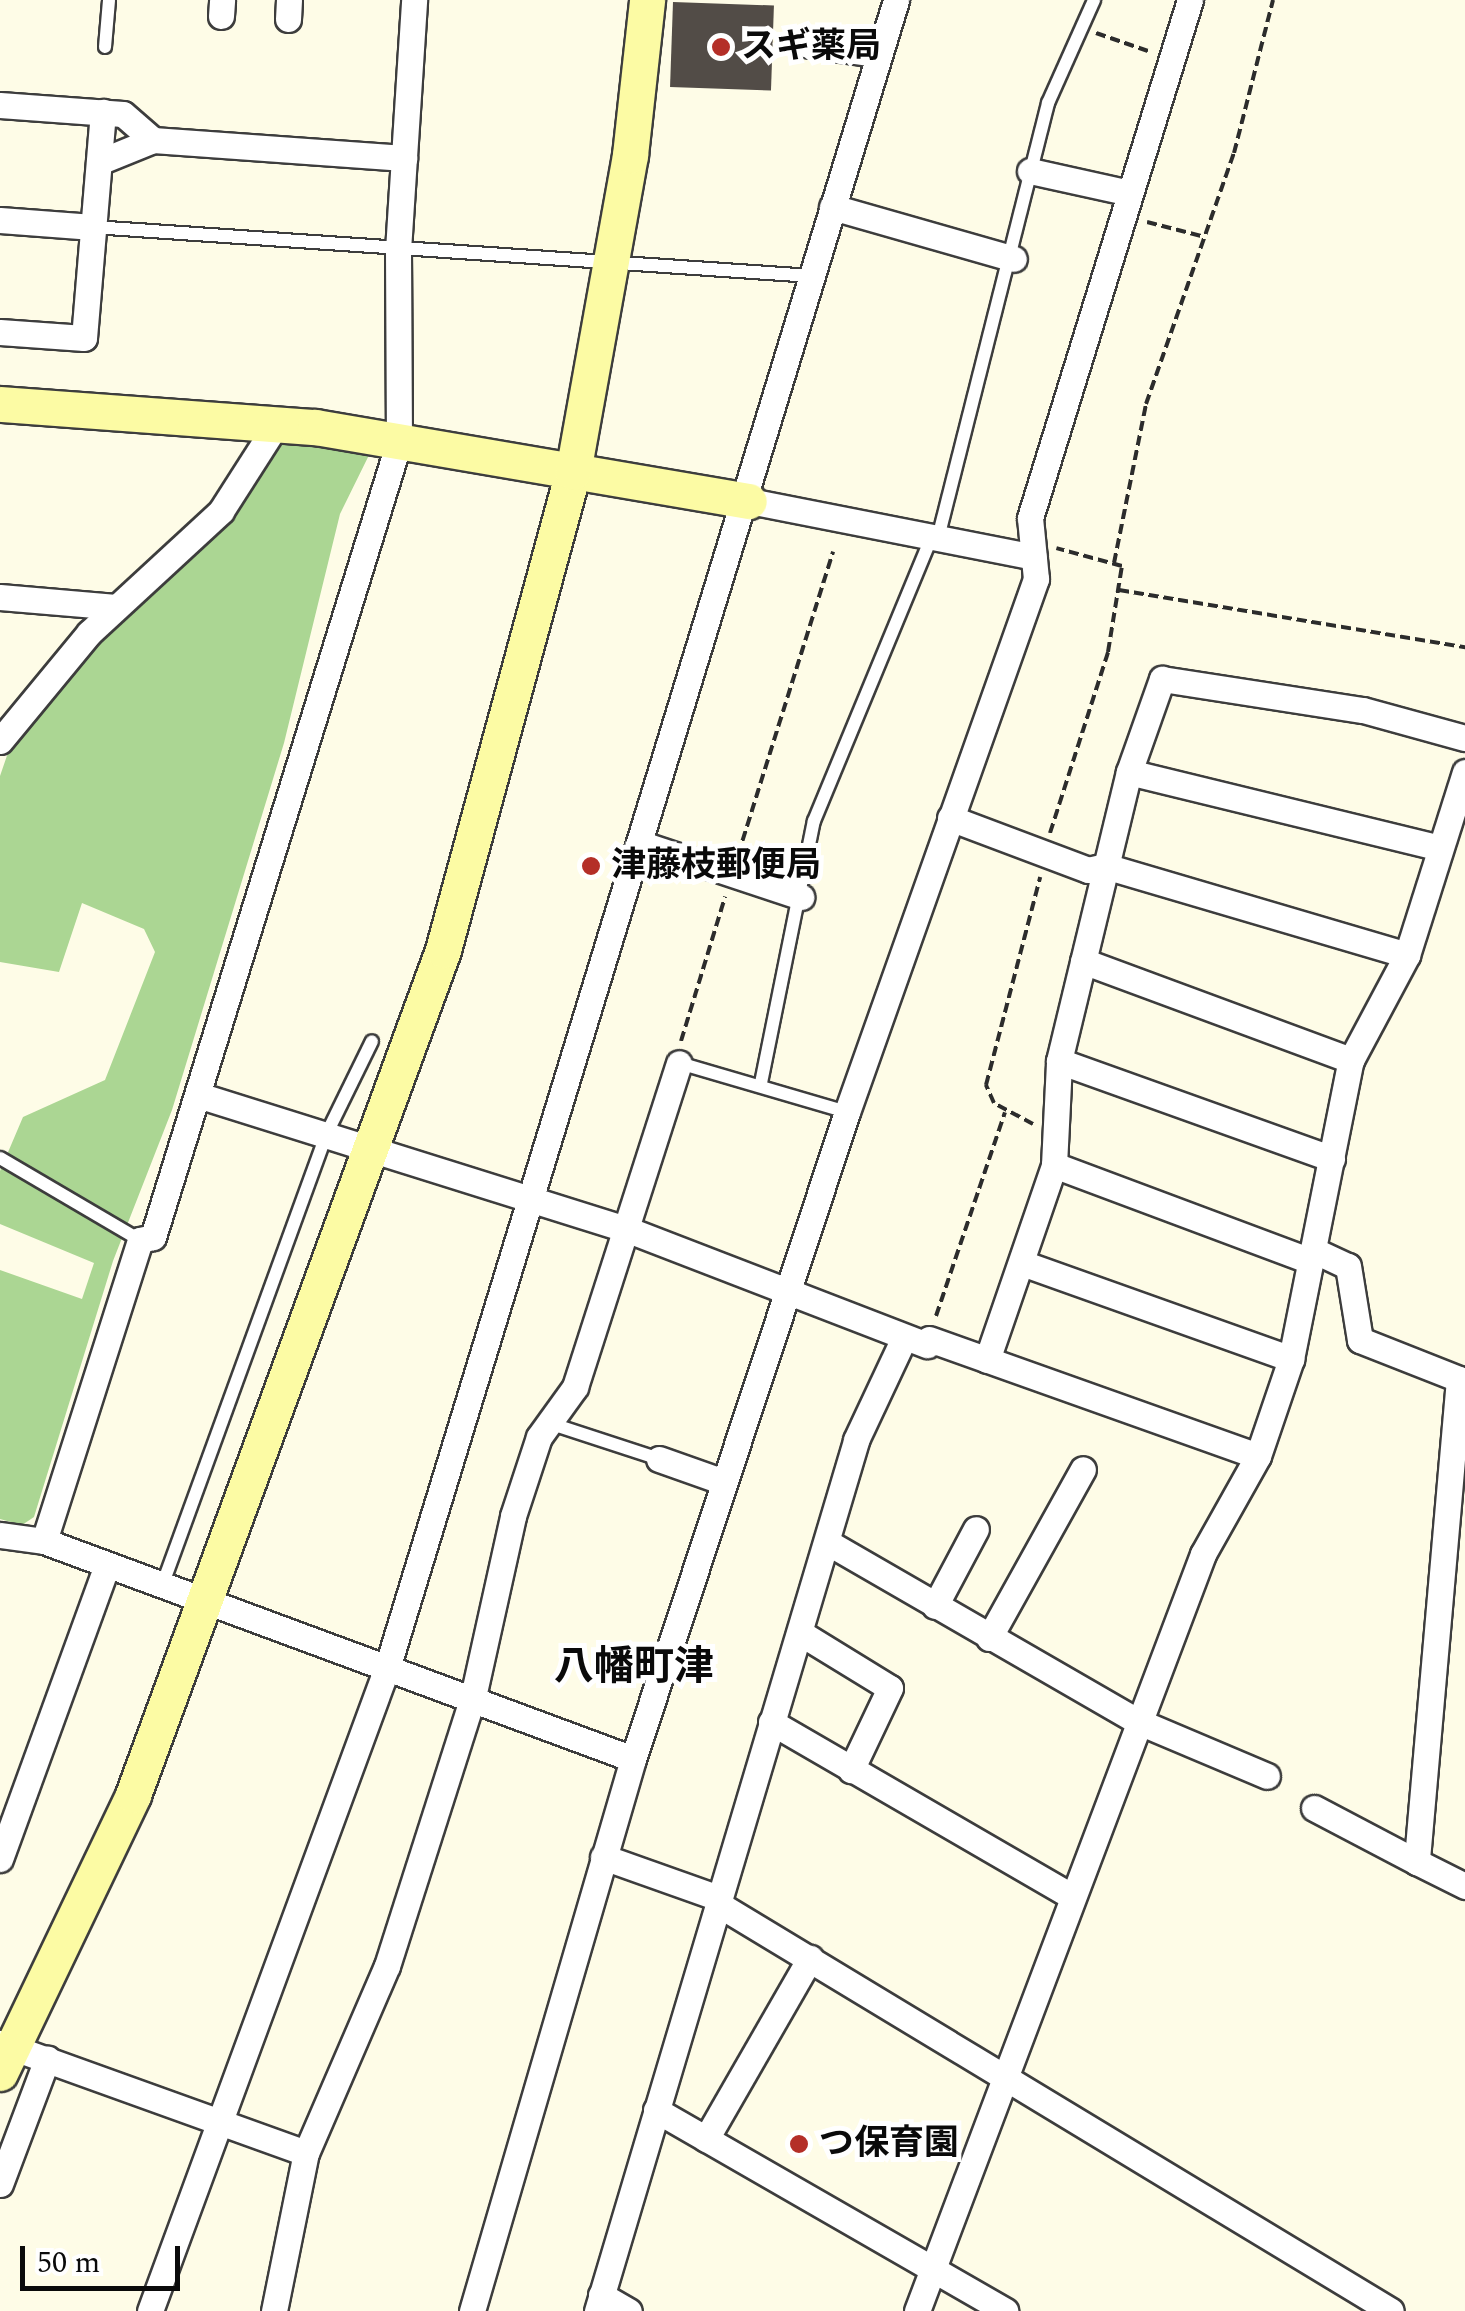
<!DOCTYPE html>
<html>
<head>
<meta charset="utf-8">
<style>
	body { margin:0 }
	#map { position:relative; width:1465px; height:2311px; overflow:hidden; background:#fefce7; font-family:Spectral,"Noto Sans JP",serif }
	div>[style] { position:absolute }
	.forest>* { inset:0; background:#abd693 }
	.building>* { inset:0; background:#524c47; transform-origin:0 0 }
	.path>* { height:4px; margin-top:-2px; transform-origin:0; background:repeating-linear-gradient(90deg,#2c2c2c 0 10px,transparent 0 15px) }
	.roads { filter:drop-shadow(2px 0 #3d3d3d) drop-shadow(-2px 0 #3d3d3d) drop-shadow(0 2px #3d3d3d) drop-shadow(0 -2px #3d3d3d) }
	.lane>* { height:12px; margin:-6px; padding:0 6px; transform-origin:6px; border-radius:6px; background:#fff }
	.street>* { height:25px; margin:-12.5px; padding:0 12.5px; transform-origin:12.5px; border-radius:12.5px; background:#fff }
	.secondary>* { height:35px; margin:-17.5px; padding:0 17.5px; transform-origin:17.5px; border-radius:17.5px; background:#fcfba4 }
	.dots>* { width:28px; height:28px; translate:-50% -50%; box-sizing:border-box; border:5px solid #fff; border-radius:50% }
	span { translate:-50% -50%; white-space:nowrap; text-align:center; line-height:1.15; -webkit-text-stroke:10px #fff; paint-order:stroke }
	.poi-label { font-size:35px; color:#0a0a0a; font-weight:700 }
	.left { translate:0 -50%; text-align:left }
	.quarter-label { font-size:40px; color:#0a0a0a; font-weight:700 }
	.scale { position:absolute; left:20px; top:2246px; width:160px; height:45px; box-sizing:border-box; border:5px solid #0a0a0a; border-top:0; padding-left:12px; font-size:30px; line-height:35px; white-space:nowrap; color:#0a0a0a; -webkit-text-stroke:8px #fff; paint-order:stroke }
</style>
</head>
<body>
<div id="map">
	<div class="forest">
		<div style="clip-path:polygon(284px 434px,371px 451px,340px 514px,284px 743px,172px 1110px,113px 1261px,34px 1517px,22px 1525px,0 1519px,0 1270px,82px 1299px,94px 1263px,0 1224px,0 1171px,23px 1117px,105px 1080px,155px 952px,144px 929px,82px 903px,59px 972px,0 962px,0 776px,12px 741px,95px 641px)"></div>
	</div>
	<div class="building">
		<div style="left:673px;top:2px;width:101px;height:85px;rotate:2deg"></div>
	</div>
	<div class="path">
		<div style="left:1096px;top:33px;width:55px;rotate:19.1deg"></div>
		<div style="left:1147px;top:222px;width:56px;rotate:14.5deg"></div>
		<div style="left:1114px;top:563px;width:162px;rotate:-78.6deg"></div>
		<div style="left:1146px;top:404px;width:266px;rotate:-70.7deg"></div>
		<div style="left:1234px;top:153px;width:158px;rotate:-75.7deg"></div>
		<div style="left:1119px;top:590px;width:351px;rotate:9.4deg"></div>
		<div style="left:1050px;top:833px;width:190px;rotate:-72.2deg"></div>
		<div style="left:1108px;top:652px;width:87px;rotate:-80.8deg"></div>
		<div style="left:1122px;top:566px;width:68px;rotate:-164.7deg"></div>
		<div style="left:738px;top:855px;width:318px;rotate:-72.6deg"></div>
		<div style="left:681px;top:1041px;width:151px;rotate:-73deg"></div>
		<div style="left:1033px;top:1124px;width:44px;rotate:-151.7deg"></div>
		<div style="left:994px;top:1103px;width:20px;rotate:-114deg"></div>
		<div style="left:986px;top:1085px;width:215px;rotate:-75.4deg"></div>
		<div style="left:936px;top:1316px;width:215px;rotate:-71.3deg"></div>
	</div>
	<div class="roads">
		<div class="lane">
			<div style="left:105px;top:47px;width:47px;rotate:-85.1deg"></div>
			<div style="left:93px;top:227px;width:720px;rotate:3.9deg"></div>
			<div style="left:939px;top:534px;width:445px;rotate:-75.8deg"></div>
			<div style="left:1048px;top:103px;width:113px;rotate:-65.9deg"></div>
			<div style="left:679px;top:1063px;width:175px;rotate:16.3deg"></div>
			<div style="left:761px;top:1083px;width:267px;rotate:-78.6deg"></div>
			<div style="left:814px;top:821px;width:308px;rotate:-67.5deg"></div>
			<div style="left:0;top:1158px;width:162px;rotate:30.4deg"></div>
			<div style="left:549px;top:1423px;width:116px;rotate:18.1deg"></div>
			<div style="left:162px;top:1586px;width:482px;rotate:-70deg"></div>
			<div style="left:327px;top:1133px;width:102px;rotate:-63.9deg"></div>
		</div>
		<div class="street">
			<div style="left:221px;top:16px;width:16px;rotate:-86deg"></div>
			<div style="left:288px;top:19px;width:19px;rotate:-87deg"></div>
			<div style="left:805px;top:44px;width:73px;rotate:7.9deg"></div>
			<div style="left:0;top:105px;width:123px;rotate:4.2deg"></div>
			<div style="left:123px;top:114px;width:40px;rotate:41deg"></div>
			<div style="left:99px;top:162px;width:58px;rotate:-22.2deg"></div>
			<div style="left:153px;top:140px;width:252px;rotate:4.1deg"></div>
			<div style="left:1030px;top:171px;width:102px;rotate:12.4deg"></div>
			<div style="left:832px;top:207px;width:189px;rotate:15.9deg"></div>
			<div style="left:0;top:220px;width:93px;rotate:4.3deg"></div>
			<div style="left:0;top:332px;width:84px;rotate:4.1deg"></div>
			<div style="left:84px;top:338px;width:227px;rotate:-85.2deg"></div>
			<div style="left:749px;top:501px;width:290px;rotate:11.1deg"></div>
			<div style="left:0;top:597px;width:116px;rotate:4.9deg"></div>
			<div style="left:0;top:741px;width:140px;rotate:-50.5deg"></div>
			<div style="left:89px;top:633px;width:180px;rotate:-42.7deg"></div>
			<div style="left:221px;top:511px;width:102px;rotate:-57.4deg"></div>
			<div style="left:1129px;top:772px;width:316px;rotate:13.7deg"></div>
			<div style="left:950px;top:818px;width:147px;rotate:20.6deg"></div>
			<div style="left:1088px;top:870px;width:17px;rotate:-13deg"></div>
			<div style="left:1105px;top:866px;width:315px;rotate:16.4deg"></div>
			<div style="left:642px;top:844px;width:168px;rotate:18.4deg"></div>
			<div style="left:1083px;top:961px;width:286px;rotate:20.3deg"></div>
			<div style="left:1059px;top:1061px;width:290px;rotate:19.7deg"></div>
			<div style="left:198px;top:1095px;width:448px;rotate:17.4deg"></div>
			<div style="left:626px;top:1229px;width:323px;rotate:21.1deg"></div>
			<div style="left:1054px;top:1165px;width:274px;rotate:20.5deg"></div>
			<div style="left:1313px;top:1250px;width:38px;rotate:25deg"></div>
			<div style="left:1348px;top:1266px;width:75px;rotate:80.8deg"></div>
			<div style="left:1360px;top:1340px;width:106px;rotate:21.5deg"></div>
			<div style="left:1459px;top:1379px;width:485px;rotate:95deg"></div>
			<div style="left:1417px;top:1862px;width:54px;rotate:26.6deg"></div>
			<div style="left:1022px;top:1263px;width:286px;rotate:19.6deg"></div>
			<div style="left:929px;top:1339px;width:349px;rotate:19.6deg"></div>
			<div style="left:987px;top:1360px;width:206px;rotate:-71deg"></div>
			<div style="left:1054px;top:1165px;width:104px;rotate:-87.2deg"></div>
			<div style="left:1059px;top:1061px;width:297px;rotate:-76.4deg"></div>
			<div style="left:1129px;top:772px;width:99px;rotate:-70.5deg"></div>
			<div style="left:1162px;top:679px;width:203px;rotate:8.8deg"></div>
			<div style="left:1363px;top:710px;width:106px;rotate:15.4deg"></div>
			<div style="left:659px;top:1459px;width:69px;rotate:19.5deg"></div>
			<div style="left:0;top:1535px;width:44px;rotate:7.8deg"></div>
			<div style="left:44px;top:1541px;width:628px;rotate:20.31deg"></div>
			<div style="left:44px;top:1541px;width:316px;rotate:-72.3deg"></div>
			<div style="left:140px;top:1240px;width:13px;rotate:-13deg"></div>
			<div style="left:153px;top:1237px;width:832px;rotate:-72.81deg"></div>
			<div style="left:399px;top:442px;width:192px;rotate:-90.3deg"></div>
			<div style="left:398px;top:250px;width:251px;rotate:-86.3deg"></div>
			<div style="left:827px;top:1542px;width:358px;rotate:30deg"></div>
			<div style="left:1137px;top:1721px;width:141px;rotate:22.9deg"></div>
			<div style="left:935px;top:1606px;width:87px;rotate:-62deg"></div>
			<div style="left:802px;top:1634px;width:103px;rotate:31.5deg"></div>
			<div style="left:890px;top:1688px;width:91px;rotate:115.4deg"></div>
			<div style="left:989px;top:1638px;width:193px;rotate:-60.9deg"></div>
			<div style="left:771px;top:1722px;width:345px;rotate:30.1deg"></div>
			<div style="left:1314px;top:1808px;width:116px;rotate:27.7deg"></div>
			<div style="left:603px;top:1857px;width:123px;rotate:19.5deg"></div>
			<div style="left:0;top:1859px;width:313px;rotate:-70deg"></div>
			<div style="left:718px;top:1904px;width:484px;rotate:-73.4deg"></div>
			<div style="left:856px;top:1440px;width:113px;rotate:-64.8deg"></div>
			<div style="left:0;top:2043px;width:325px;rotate:19.8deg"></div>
			<div style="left:656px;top:2110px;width:403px;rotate:29.9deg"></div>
			<div style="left:706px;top:2139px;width:209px;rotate:-60.1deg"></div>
			<div style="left:0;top:2184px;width:134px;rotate:-69.4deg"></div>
			<div style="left:601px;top:2295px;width:32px;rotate:30deg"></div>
			<div style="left:150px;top:2311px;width:688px;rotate:-69.78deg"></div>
			<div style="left:388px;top:1665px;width:1741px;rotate:-73.03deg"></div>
			<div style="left:274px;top:2311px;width:161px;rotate:-78.6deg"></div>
			<div style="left:306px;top:2153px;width:204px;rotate:-66.6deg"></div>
			<div style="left:387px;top:1966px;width:282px;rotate:-72.3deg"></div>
			<div style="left:473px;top:1697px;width:185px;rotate:-77.5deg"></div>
			<div style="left:513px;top:1516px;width:83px;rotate:-71.8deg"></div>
			<div style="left:539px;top:1437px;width:62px;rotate:-54.2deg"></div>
			<div style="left:575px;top:1387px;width:340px;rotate:-72.2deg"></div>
			<div style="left:472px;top:2311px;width:575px;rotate:-73.74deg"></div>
			<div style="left:633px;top:1759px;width:681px;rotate:-71.7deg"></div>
			<div style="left:847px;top:1112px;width:566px;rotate:-70.48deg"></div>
			<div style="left:1036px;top:579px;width:61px;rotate:-95.6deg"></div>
			<div style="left:1030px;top:518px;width:542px;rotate:-72.84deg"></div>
			<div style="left:597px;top:2311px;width:425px;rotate:-73.4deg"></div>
			<div style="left:718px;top:1904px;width:786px;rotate:31.16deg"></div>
			<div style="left:917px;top:2311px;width:809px;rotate:-69.3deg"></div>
			<div style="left:1203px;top:1554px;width:112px;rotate:-60.7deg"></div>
			<div style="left:1258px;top:1456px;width:102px;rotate:-71.2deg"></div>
			<div style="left:1291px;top:1359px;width:305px;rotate:-78.7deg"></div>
			<div style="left:1351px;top:1060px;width:119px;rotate:-61.9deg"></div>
			<div style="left:1407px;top:955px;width:192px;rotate:-72.4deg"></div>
		</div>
		<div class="secondary">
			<div style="left:0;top:404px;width:316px;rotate:4.2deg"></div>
			<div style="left:315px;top:427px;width:440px;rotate:9.7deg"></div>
			<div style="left:0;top:2073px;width:308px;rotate:-64.4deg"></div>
			<div style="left:133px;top:1795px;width:900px;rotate:-69.85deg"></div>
			<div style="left:443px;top:950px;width:495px;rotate:-74.8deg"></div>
			<div style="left:573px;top:472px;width:322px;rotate:-79.8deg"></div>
			<div style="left:630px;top:155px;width:156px;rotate:-83.7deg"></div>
		</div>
	</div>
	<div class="dots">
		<div style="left:721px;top:47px;background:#b42f28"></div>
		<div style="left:591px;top:866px;background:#b42f28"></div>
		<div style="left:799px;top:2144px;background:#b42f28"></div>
	</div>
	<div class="poi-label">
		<span class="left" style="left:741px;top:47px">スギ薬局</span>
		<span class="left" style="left:611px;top:866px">津藤枝郵便局</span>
		<span class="left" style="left:819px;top:2144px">つ保育園</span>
	</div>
	<div class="quarter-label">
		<span style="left:634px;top:1668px">八幡町津</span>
	</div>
	<div class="scale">50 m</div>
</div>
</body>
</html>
